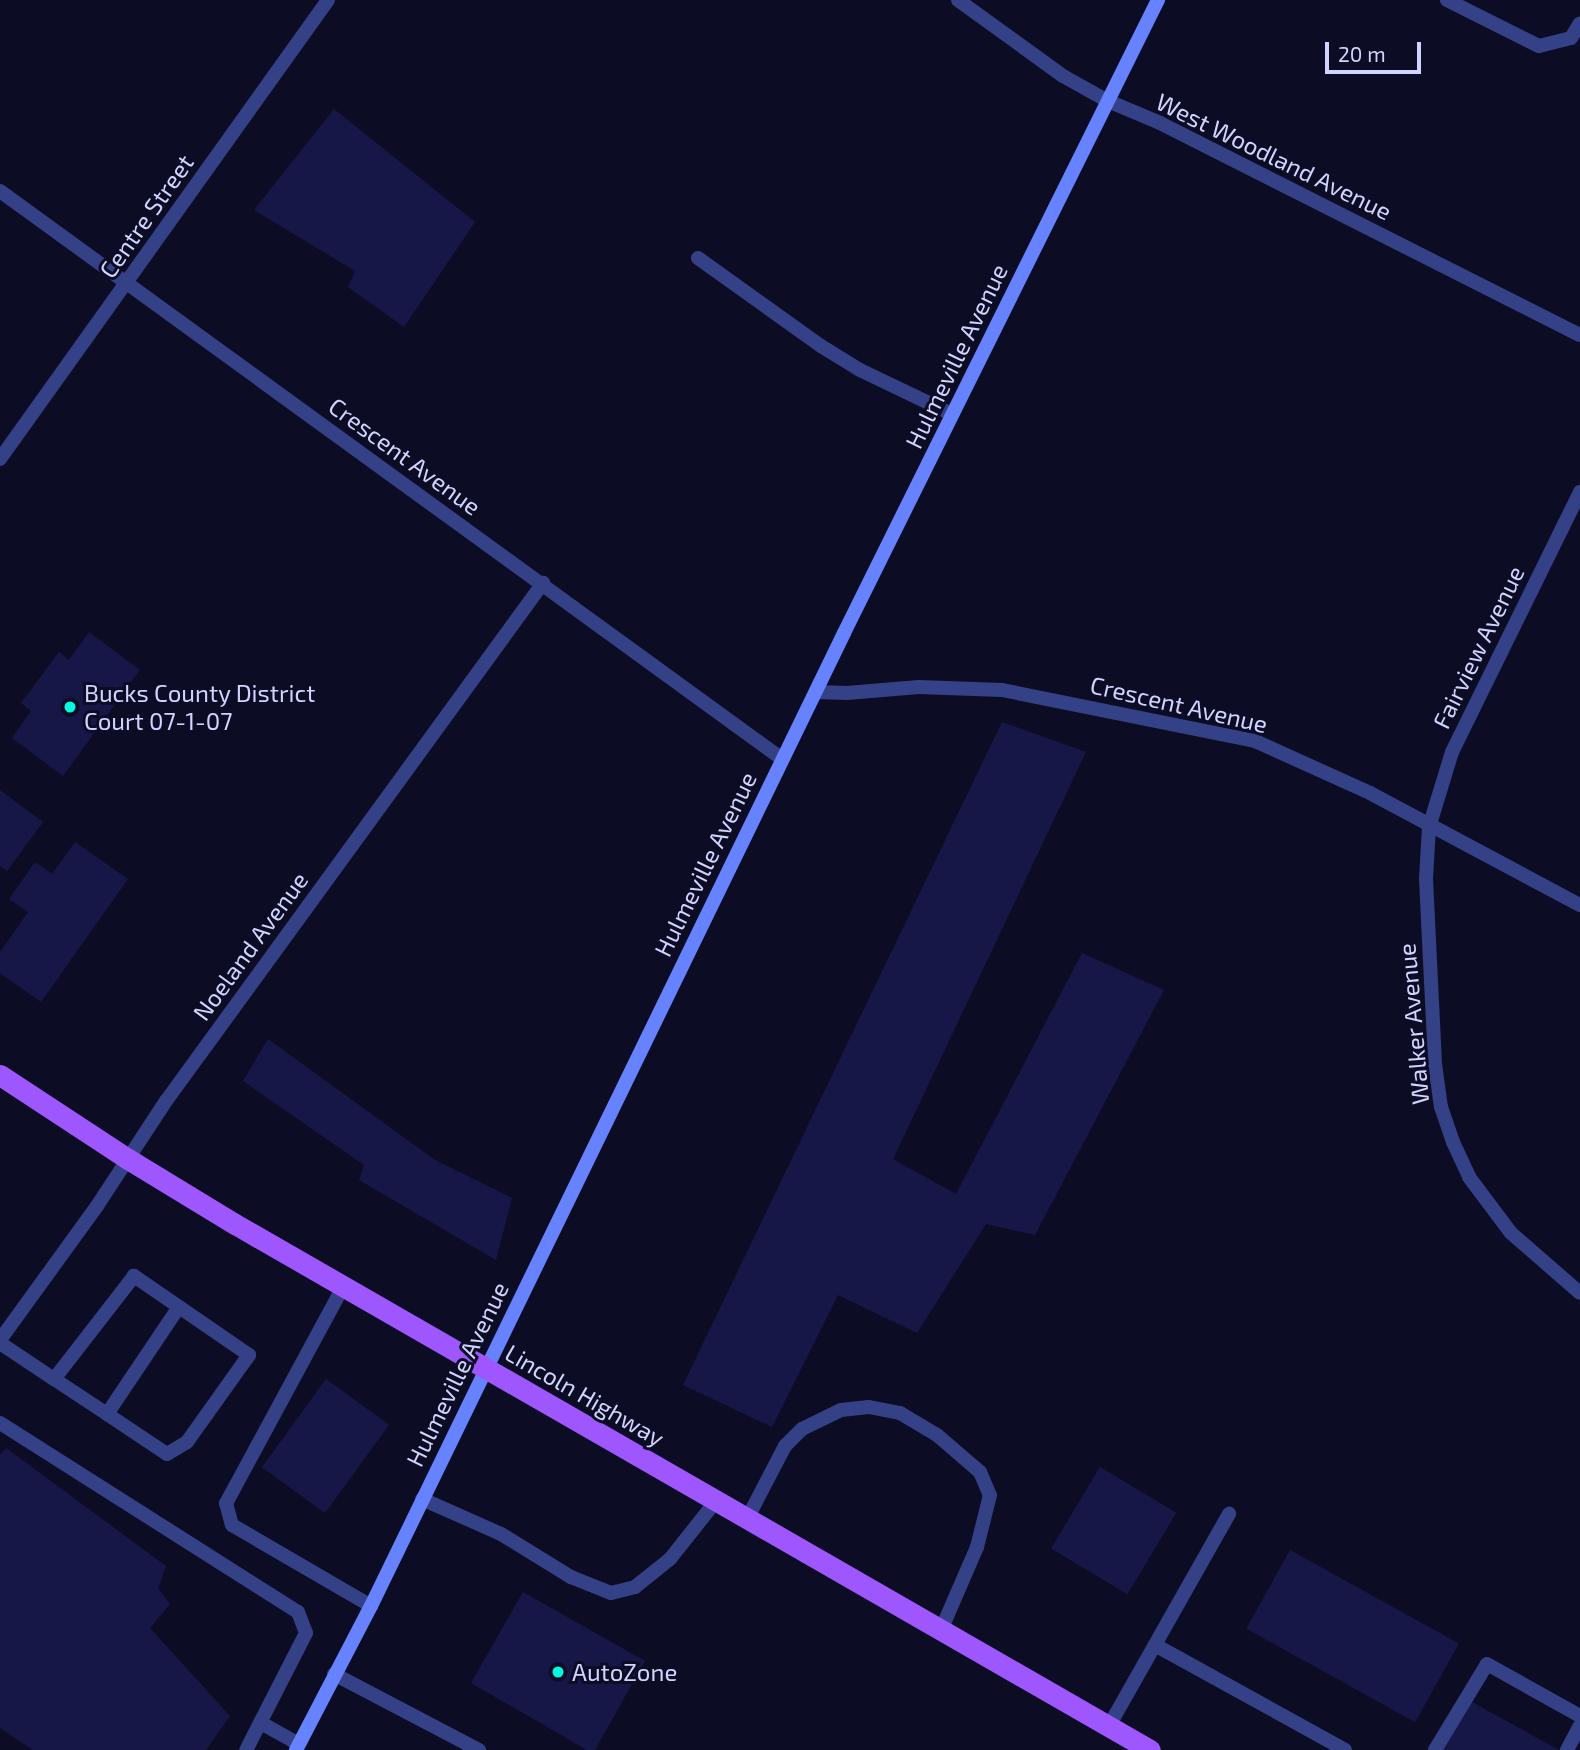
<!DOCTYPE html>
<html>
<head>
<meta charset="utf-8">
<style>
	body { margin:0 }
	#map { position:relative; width:1580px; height:1750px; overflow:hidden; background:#0c0d25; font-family:"Exo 2",sans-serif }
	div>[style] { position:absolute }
	.building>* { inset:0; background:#171747; transform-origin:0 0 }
	.lane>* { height:14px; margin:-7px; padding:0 7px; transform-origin:7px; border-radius:7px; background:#344187 }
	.street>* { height:14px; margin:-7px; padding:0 7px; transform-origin:7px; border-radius:7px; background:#344187 }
	.secondary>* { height:14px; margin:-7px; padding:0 7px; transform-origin:7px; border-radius:7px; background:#6782ff }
	.primary>* { height:21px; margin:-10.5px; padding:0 10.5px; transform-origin:10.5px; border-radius:10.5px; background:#9e57ff }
	.dots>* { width:19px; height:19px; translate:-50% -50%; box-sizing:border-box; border:4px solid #0c0d25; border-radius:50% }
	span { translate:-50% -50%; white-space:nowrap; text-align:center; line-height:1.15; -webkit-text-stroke:6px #0c0d25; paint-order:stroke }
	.street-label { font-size:24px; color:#d0d4ff }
	.poi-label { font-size:24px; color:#d0d4ff }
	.left { translate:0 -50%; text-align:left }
	.scale { position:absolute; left:1325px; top:42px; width:96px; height:32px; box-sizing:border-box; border:4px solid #d0d4ff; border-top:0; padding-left:9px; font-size:21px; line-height:24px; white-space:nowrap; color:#d0d4ff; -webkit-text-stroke:5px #0c0d25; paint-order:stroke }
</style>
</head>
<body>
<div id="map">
	<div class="building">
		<div style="clip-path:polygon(334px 109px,475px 222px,404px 327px,348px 287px,355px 271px,254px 210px)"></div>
		<div style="clip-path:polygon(89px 632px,140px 670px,63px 776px,12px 738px,31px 711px,21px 703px,59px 652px,69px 660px)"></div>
		<div style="clip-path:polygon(1002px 722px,1086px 752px,893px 1159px,956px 1194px,1082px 953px,1164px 990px,1035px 1235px,986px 1224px,917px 1333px,838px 1295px,772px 1427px,683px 1385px)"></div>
		<div style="clip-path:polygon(0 790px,43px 822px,7px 871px,0 866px)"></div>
		<div style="clip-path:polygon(75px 842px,128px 879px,41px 1002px,0 973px,0 952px,28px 912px,9px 899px,35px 862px,52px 874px)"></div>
		<div style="clip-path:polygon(268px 1039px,435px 1160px,512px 1198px,496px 1260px,359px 1180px,364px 1165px,243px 1081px)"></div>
		<div style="left:326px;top:1379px;width:78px;height:109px;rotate:36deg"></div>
		<div style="clip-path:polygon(6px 1448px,166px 1566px,158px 1588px,170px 1604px,150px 1628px,230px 1716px,206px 1750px,33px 1750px,0 1728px,0 1455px)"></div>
		<div style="left:1100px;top:1467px;width:89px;height:95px;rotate:31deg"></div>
		<div style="left:1290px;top:1550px;width:193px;height:90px;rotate:29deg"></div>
		<div style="clip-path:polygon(523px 1592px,645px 1661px,595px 1750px,587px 1750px,471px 1683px)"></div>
		<div style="clip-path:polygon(1472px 1702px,1559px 1750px,1443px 1750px)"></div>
	</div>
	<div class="lane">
		<div style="left:1447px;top:0;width:103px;rotate:26.6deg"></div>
		<div style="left:1539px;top:46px;width:33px;rotate:-14deg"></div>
		<div style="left:1571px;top:38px;width:17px;rotate:-59deg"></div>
		<div style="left:343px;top:1287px;width:246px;rotate:118.4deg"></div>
		<div style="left:226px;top:1503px;width:23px;rotate:75deg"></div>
		<div style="left:232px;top:1525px;width:161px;rotate:30.2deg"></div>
		<div style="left:0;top:1343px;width:65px;rotate:33.7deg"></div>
		<div style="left:54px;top:1379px;width:64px;rotate:33.4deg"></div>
		<div style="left:107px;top:1414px;width:72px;rotate:33.7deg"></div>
		<div style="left:167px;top:1454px;width:23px;rotate:-31deg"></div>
		<div style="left:187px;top:1442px;width:107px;rotate:-54.5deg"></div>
		<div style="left:249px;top:1355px;width:140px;rotate:-145.5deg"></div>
		<div style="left:134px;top:1276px;width:130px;rotate:127.8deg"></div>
		<div style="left:107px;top:1414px;width:129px;rotate:-56.1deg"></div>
		<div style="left:0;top:1423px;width:353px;rotate:32.4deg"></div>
		<div style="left:298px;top:1612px;width:22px;rotate:69deg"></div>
		<div style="left:306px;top:1633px;width:131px;rotate:117.1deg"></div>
		<div style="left:422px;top:1499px;width:86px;rotate:23.9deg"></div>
		<div style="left:501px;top:1534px;width:82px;rotate:31.6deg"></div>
		<div style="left:571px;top:1577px;width:43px;rotate:21.8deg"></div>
		<div style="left:611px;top:1593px;width:25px;rotate:-14deg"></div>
		<div style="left:635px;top:1587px;width:45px;rotate:-38.7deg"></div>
		<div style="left:670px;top:1559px;width:74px;rotate:-51.6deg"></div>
		<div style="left:747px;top:1519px;width:82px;rotate:-62.5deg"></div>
		<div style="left:785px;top:1446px;width:24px;rotate:-45deg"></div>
		<div style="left:802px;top:1429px;width:43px;rotate:-26deg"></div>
		<div style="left:841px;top:1410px;width:28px;rotate:-6deg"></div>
		<div style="left:869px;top:1407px;width:32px;rotate:11deg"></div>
		<div style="left:900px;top:1413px;width:43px;rotate:30.7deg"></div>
		<div style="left:937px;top:1435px;width:57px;rotate:40.7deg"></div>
		<div style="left:980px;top:1472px;width:25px;rotate:67deg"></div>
		<div style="left:990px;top:1495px;width:54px;rotate:104deg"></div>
		<div style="left:977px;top:1547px;width:90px;rotate:113.4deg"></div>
		<div style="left:1155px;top:1645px;width:217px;rotate:28.9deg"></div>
		<div style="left:334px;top:1674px;width:164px;rotate:27.7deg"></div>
		<div style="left:261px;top:1723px;width:43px;rotate:28.9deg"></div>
		<div style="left:1109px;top:1726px;width:244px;rotate:-60.5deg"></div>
		<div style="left:1435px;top:1750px;width:100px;rotate:-58.8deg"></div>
		<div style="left:1487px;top:1664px;width:107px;rotate:29.2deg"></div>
		<div style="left:1567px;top:1750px;width:27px;rotate:-62deg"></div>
	</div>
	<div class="street">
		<div style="left:958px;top:0;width:130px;rotate:35.9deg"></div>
		<div style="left:1063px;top:76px;width:51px;rotate:29.1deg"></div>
		<div style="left:1108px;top:101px;width:56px;rotate:22.9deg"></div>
		<div style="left:1160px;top:123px;width:470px;rotate:26.8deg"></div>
		<div style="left:0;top:191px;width:967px;rotate:35.99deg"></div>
		<div style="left:698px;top:258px;width:151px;rotate:35.6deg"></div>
		<div style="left:821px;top:346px;width:46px;rotate:31.6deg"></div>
		<div style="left:860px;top:370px;width:102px;rotate:25.6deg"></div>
		<div style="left:0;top:459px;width:564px;rotate:-54.45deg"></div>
		<div style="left:1580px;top:492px;width:290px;rotate:116.2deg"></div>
		<div style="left:1452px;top:752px;width:78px;rotate:107deg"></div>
		<div style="left:1429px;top:827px;width:52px;rotate:93.3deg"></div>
		<div style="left:1426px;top:879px;width:185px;rotate:87.2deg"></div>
		<div style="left:1435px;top:1064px;width:43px;rotate:82.1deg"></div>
		<div style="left:1441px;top:1107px;width:37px;rotate:71deg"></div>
		<div style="left:1453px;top:1142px;width:38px;rotate:65deg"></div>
		<div style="left:1469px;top:1177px;width:70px;rotate:53.1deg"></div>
		<div style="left:1511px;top:1233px;width:91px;rotate:41deg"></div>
		<div style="left:816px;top:692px;width:31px;rotate:2deg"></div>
		<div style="left:847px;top:693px;width:72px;rotate:-4.8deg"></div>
		<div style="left:919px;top:687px;width:83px;rotate:2.1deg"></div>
		<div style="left:1002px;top:690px;width:258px;rotate:11.4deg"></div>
		<div style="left:1255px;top:741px;width:126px;rotate:24.3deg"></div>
		<div style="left:1370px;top:793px;width:238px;rotate:28.1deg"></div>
		<div style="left:0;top:1340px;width:165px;rotate:-54.1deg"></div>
		<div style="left:97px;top:1206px;width:126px;rotate:-56.7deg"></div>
		<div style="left:166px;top:1101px;width:641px;rotate:-53.95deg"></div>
	</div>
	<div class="secondary">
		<div style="left:296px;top:1750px;width:162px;rotate:-62.5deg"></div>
		<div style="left:371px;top:1606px;width:1082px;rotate:-64.07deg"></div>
		<div style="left:844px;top:633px;width:707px;rotate:-63.62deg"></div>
	</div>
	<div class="primary">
		<div style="left:0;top:1075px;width:153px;rotate:33.3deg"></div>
		<div style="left:128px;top:1159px;width:125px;rotate:31.3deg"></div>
		<div style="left:235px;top:1224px;width:1055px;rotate:29.89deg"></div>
	</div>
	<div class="dots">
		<div style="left:70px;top:707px;background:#00fbe1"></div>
		<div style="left:558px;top:1672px;background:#00fbe1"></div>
	</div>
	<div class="street-label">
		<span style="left:1274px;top:156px;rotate:26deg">West Woodland Avenue</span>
		<span style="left:146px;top:216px;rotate:-55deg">Centre Street</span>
		<span style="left:956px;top:356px;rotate:-64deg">Hulmeville Avenue</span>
		<span style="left:405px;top:456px;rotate:36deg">Crescent Avenue</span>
		<span style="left:1478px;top:647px;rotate:-64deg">Fairview Avenue</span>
		<span style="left:1179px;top:704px;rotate:13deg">Crescent Avenue</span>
		<span style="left:705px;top:864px;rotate:-64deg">Hulmeville Avenue</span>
		<span style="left:250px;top:946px;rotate:-54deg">Noeland Avenue</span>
		<span style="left:1413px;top:1024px;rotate:-95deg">Walker Avenue</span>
		<span style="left:457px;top:1374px;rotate:-64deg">Hulmeville Avenue</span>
		<span style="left:585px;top:1395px;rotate:30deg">Lincoln Highway</span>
	</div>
	<div class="poi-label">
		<span class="left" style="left:84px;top:707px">Bucks County District<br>Court 07-1-07</span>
		<span class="left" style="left:572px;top:1672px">AutoZone</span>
	</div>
	<div class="scale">20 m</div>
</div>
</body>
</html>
